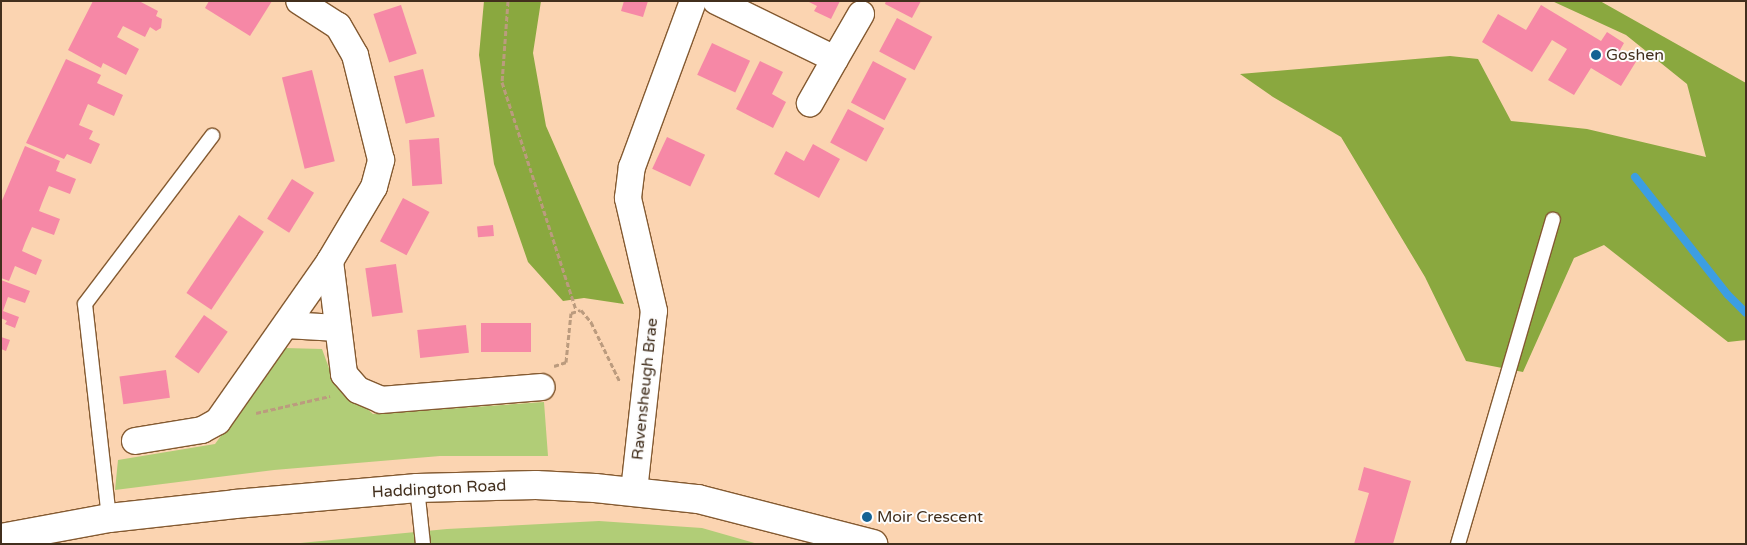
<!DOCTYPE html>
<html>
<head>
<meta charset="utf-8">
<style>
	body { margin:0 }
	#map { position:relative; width:1747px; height:545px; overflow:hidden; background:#fbd4b1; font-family:"Varela Round",sans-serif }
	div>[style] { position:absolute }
	.green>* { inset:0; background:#b1cd77 }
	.forest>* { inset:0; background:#8aa83f }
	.stream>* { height:8px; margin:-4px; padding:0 4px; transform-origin:4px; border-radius:4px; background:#3c9ee3 }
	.building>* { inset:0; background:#f688a6; transform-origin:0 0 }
	.path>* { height:3px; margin-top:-1.5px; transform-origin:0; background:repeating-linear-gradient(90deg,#bb9b7e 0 5px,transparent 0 7.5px) }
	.roads { filter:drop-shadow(1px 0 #845a31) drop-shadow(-1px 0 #845a31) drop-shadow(0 1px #845a31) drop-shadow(0 -1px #845a31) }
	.service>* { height:14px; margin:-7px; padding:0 7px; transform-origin:7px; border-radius:7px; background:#fff }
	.minor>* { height:26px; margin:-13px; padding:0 13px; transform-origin:13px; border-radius:13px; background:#fff }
	.primary>* { height:28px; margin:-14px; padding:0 14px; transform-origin:14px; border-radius:14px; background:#fff }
	.dots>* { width:14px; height:14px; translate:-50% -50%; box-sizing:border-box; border:2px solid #fdfdfd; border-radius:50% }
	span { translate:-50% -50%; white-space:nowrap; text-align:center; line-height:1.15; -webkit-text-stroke:4px #fdfdfd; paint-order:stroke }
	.poi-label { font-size:16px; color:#422f1d }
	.left { translate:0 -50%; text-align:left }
	.street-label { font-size:16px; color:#422f1d }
	.frame { position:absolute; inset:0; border:2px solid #422f1d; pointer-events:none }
</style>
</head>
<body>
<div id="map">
	<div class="green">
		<div style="clip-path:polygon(285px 348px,322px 349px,333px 379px,373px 414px,544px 402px,548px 456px,440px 456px,274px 470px,115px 490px,118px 460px,215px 444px)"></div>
		<div style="clip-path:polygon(599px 521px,702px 528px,758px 544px,290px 544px,447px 529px)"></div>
	</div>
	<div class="forest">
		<div style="clip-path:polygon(484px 1px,541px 1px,533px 53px,546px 126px,624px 304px,584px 298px,563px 301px,528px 262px,494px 164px,479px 55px)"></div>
		<div style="clip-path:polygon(1552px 1px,1600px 1px,1746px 83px,1746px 340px,1728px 342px,1604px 245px,1574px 258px,1523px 372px,1466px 361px,1425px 277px,1341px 137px,1273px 97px,1240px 74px,1450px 56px,1478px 59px,1511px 121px,1587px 129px,1706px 157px,1687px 84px,1626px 35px)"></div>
	</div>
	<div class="stream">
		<div style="left:1635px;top:177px;width:150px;rotate:51.8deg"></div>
		<div style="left:1728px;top:295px;width:25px;rotate:45deg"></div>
	</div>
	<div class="building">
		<div style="clip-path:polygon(93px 1px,139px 1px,158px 11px,156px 16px,162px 19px,161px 28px,156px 31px,150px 27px,145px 37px,123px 26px,117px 37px,139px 49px,126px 75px,103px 63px,101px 68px,68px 50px)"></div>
		<div style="clip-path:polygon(209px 1px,272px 1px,250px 36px,205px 8px)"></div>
		<div style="clip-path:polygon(624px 1px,648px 1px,643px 17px,621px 11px)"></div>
		<div style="clip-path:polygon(807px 1px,840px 1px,831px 19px,814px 11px,817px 6px)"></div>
		<div style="clip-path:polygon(886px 1px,921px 1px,912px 18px,885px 4px)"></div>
		<div style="left:401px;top:5px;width:51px;height:29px;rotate:72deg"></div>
		<div style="clip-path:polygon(1541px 5px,1601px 41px,1607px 32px,1624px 43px,1620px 50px,1637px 60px,1621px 86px,1591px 68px,1574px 95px,1548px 80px,1567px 49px,1552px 40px,1532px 72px,1482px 42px,1498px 14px,1526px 30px)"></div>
		<div style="left:897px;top:18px;width:40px;height:38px;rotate:28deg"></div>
		<div style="left:712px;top:43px;width:42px;height:35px;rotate:25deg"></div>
		<div style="clip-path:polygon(66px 59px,101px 75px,97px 83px,123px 95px,114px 116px,88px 104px,79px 125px,93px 131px,89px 139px,100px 144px,91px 164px,67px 154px,64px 159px,26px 143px)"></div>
		<div style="clip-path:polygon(760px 61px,783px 72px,772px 94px,786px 102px,773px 128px,736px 109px)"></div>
		<div style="left:873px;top:61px;width:38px;height:47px;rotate:28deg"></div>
		<div style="left:423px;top:69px;width:49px;height:30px;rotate:76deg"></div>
		<div style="left:312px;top:70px;width:94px;height:31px;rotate:76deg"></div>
		<div style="left:848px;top:109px;width:41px;height:38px;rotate:28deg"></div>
		<div style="left:667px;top:137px;width:42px;height:35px;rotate:25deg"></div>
		<div style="left:439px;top:138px;width:46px;height:30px;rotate:86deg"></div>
		<div style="clip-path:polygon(813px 144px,840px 159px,819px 198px,774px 174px,786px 151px,804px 161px)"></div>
		<div style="clip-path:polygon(25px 146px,60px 161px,56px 171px,76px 179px,70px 194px,49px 186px,42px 203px,39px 211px,60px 219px,54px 235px,32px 227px,25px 243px,22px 251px,42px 260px,36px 275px,15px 266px,9px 281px,1px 278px,1px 203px)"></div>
		<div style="left:292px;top:179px;width:26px;height:47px;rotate:32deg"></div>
		<div style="left:403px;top:198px;width:30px;height:49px;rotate:28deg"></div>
		<div style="left:239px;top:215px;width:30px;height:94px;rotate:34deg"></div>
		<div style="left:493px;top:225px;width:11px;height:16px;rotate:85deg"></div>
		<div style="left:396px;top:264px;width:49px;height:31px;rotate:82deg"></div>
		<div style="clip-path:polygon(1px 280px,30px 291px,25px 303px,8px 297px,3px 311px,19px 317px,15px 328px,5px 324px,7px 321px,1px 318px)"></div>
		<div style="left:204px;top:315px;width:29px;height:51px;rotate:35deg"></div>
		<div style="left:531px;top:323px;width:29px;height:50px;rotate:90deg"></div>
		<div style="left:466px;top:325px;width:28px;height:49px;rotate:84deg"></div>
		<div style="clip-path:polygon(1px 337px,10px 340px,6px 351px,1px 349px)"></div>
		<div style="left:166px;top:370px;width:28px;height:47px;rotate:82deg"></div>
		<div style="clip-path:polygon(1364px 467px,1411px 481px,1393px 544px,1354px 544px,1369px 493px,1358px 490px)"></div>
	</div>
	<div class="path">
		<div style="left:508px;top:1px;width:81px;rotate:94.2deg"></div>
		<div style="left:502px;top:82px;width:240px;rotate:72deg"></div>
		<div style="left:554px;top:366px;width:13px;rotate:-18deg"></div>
		<div style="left:566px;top:362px;width:49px;rotate:-84.2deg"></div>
		<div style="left:571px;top:313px;width:10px;rotate:-17deg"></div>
		<div style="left:581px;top:310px;width:16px;rotate:50deg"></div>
		<div style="left:591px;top:322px;width:67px;rotate:64.2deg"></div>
		<div style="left:256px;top:413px;width:76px;rotate:-12.9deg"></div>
	</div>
	<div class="roads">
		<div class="service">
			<div style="left:417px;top:488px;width:56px;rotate:83.9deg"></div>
			<div style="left:109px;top:518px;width:215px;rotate:-96.4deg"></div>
			<div style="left:85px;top:304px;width:211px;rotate:-52.9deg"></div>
			<div style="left:1458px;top:544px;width:338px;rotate:-73.7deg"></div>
		</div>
		<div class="minor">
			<div style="left:716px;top:1px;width:132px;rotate:26deg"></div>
			<div style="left:835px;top:59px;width:51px;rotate:119.6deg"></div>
			<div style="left:835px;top:59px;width:52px;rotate:-60deg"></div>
			<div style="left:330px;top:261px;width:114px;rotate:82.9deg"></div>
			<div style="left:344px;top:374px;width:21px;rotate:49deg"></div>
			<div style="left:358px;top:390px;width:25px;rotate:23deg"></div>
			<div style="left:381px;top:400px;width:161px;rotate:-4.6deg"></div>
			<div style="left:286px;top:325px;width:52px;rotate:3.3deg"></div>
			<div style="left:135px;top:441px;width:68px;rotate:-9.3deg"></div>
			<div style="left:202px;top:430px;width:18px;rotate:-29deg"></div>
			<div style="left:218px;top:421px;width:195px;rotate:-55deg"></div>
			<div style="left:330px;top:261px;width:86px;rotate:-59.3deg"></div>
			<div style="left:374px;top:187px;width:28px;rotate:-75deg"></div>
			<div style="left:381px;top:160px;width:108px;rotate:-103.9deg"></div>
			<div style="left:355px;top:55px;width:34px;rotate:-120deg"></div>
			<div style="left:338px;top:26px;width:46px;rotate:-147.3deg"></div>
			<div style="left:634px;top:491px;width:181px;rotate:-83.7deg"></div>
			<div style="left:654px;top:311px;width:116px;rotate:-103deg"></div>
			<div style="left:628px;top:198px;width:31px;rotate:-83deg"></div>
			<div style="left:632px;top:167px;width:177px;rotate:-69.8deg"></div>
		</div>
		<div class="primary">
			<div style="left:1px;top:538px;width:110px;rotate:-10.5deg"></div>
			<div style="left:109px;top:518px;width:127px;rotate:-6.3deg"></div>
			<div style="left:235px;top:504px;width:183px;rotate:-5deg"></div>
			<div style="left:417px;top:488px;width:119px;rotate:-1.4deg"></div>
			<div style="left:536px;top:485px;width:59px;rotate:2.9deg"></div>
			<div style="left:595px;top:488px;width:104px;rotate:6.1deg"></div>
			<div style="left:698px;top:499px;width:181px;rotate:14.4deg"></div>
		</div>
	</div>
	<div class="dots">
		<div style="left:1596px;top:55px;background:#146294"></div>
		<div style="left:867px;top:517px;background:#146294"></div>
	</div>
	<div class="poi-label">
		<span class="left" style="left:1606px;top:55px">Goshen</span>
		<span class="left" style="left:877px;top:517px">Moir Crescent</span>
	</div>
	<div class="street-label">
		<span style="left:645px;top:389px;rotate:-84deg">Ravensheugh Brae</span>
		<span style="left:439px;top:489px;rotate:-3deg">Haddington Road</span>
	</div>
	<div class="frame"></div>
</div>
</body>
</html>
